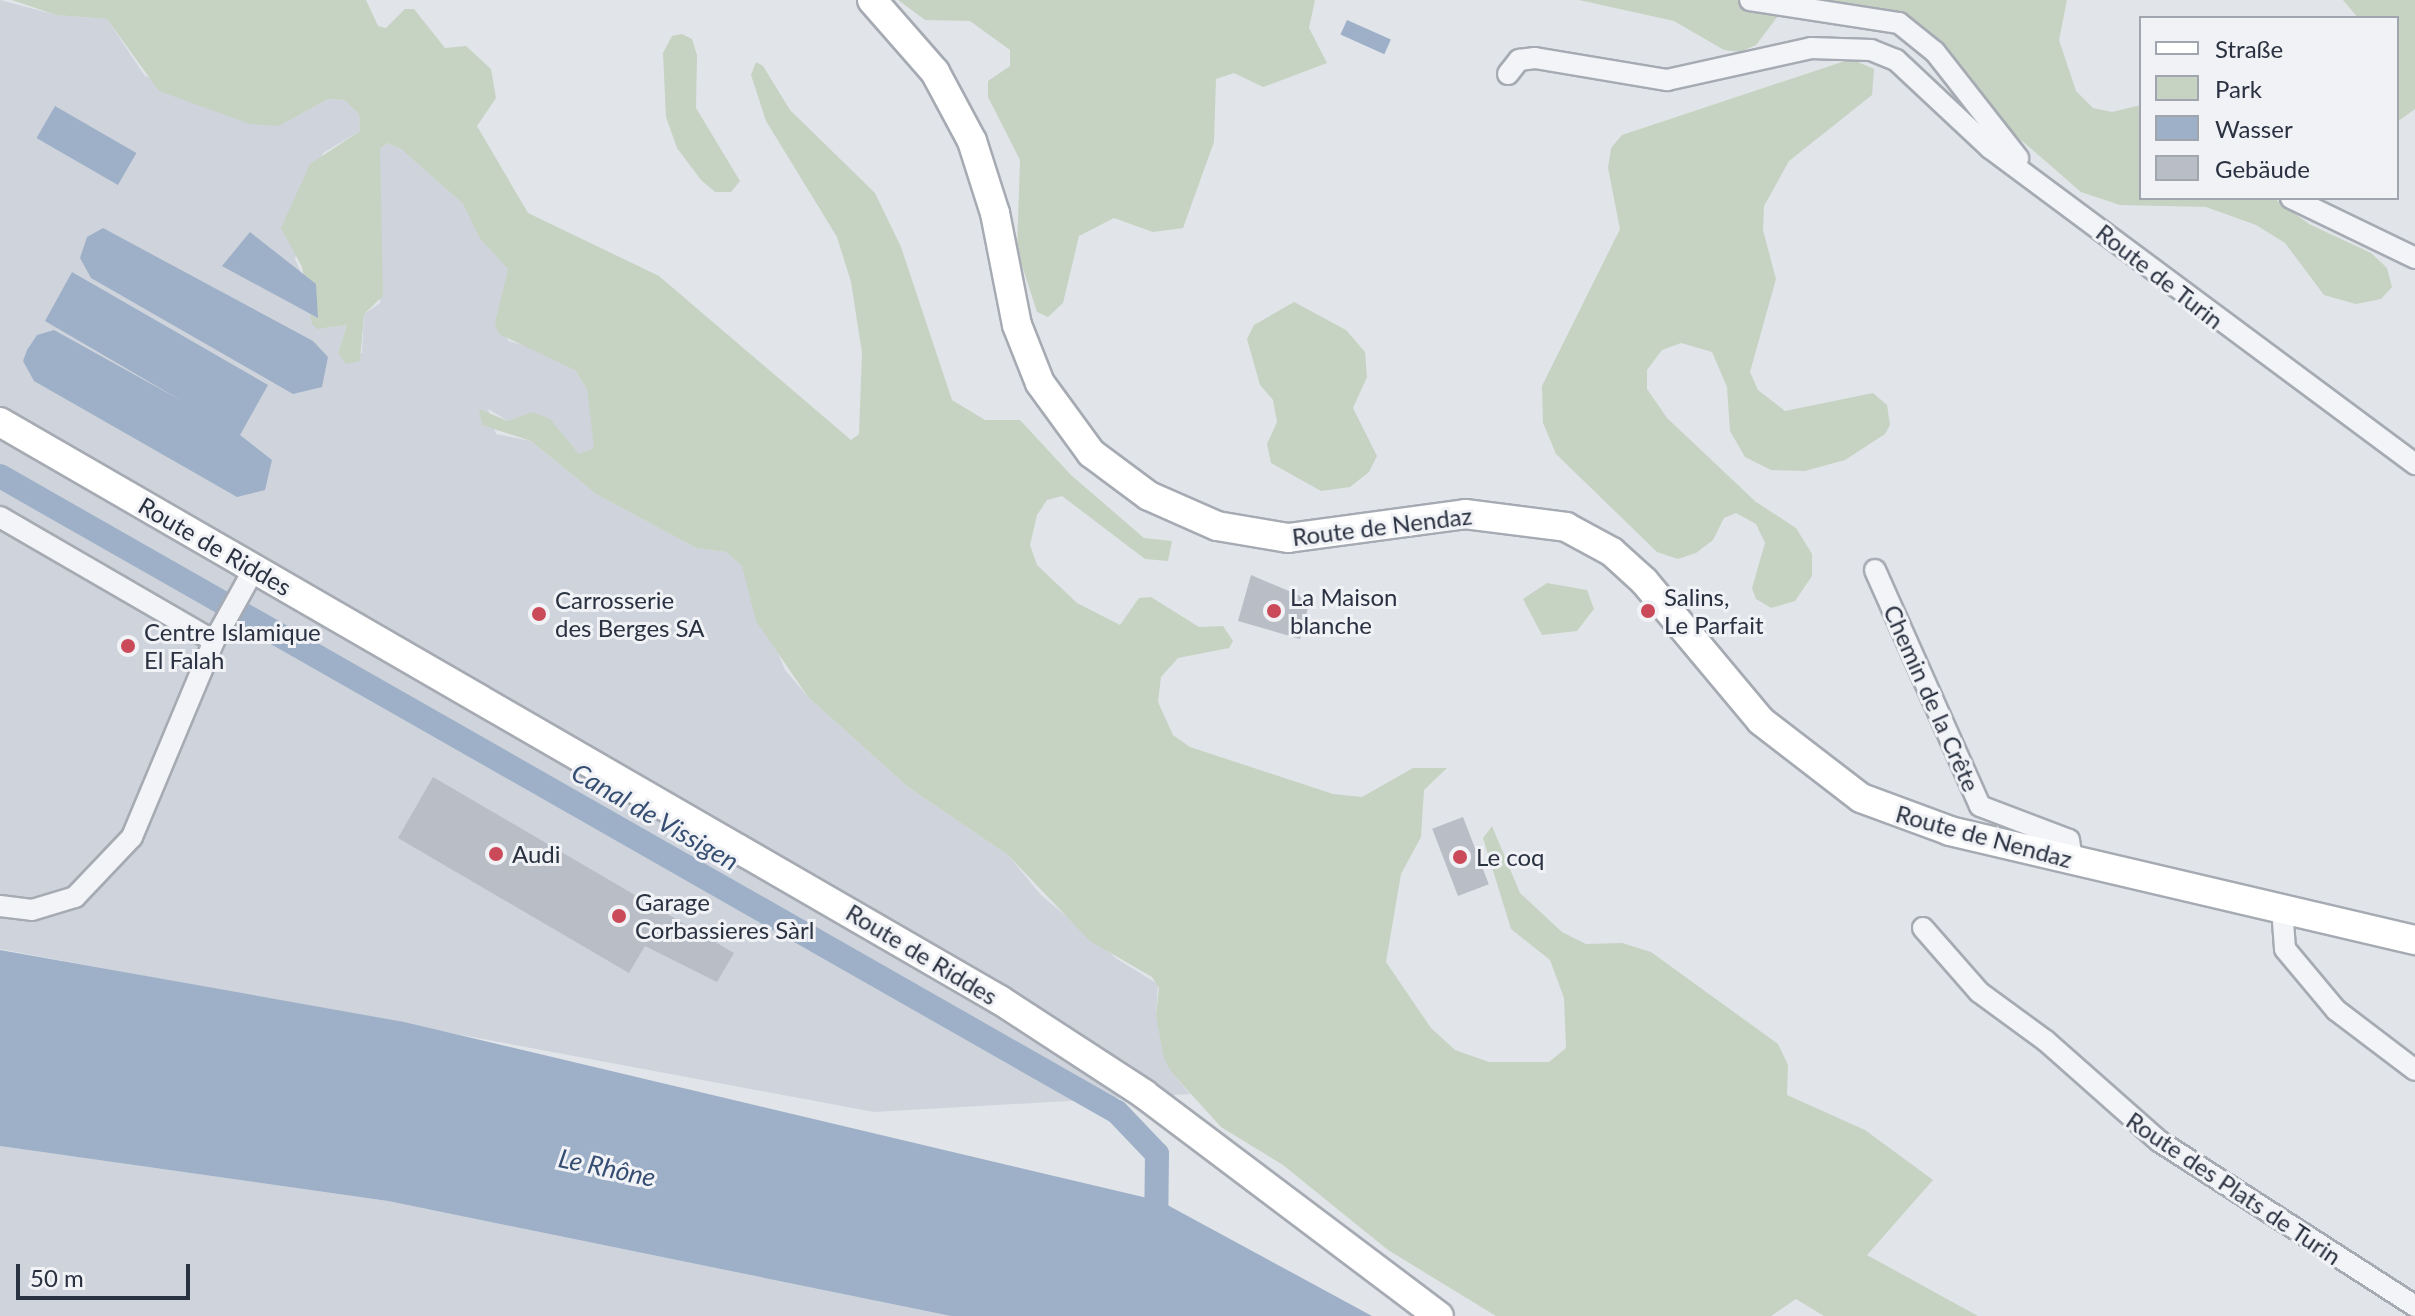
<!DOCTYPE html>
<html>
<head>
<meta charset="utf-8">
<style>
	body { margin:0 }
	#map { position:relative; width:2415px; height:1316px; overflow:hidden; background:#e1e4e9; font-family:Lato,sans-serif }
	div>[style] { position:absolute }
	.built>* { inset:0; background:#cfd3db }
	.green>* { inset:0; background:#c6d3c2 }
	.water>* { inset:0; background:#9db0c8; transform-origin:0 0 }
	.canal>* { height:24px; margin:-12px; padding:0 12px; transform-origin:12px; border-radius:12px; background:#9db0c8 }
	.building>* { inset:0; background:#b8bdc6; transform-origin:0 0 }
	.roads { filter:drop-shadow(2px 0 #a6abb3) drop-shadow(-2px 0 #a6abb3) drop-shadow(0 2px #a6abb3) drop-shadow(0 -2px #a6abb3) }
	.street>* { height:20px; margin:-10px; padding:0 10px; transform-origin:10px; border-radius:10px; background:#f3f4f7 }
	.secondary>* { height:28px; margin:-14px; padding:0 14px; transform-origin:14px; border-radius:14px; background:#fff }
	.dots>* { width:22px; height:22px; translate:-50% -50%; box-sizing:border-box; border:4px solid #f0f2f6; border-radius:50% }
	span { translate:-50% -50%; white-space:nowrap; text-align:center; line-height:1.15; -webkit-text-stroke:6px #f0f2f6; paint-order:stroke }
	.street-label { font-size:24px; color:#2a3140 }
	.poi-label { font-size:24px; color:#2a3140 }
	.left { translate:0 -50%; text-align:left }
	.water-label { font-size:26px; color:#354e72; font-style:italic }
	.legend { position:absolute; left:2139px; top:16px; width:260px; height:184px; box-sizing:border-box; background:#f0f2f6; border:2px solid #a1a5ad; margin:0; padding:10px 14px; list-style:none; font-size:24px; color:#2a3140 }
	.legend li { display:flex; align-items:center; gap:16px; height:40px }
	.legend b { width:40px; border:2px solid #a1a5ad }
	.scale { position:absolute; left:16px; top:1264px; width:174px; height:36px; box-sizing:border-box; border:4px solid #2a3140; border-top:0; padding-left:10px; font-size:24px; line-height:28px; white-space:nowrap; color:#2a3140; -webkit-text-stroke:6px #f0f2f6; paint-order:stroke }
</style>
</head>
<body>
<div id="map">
	<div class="built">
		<div style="clip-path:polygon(0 0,56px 15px,107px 19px,145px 76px,279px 126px,328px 99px,344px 100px,359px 114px,360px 131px,323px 153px,295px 259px,326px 328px,347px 325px,338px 353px,362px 353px,364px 314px,380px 303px,380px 149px,387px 143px,401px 149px,463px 204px,479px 236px,508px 269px,496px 323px,509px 341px,546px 352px,575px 370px,587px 389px,594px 421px,594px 448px,579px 454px,549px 419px,508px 421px,488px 409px,496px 434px,531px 441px,596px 494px,696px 548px,726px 552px,742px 566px,785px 670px,808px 697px,908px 787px,1008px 855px,1041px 895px,1117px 959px,1158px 984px,1156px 1016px,1172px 1073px,1190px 1094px,874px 1112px,0 949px)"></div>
		<div style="clip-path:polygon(0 1146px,388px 1201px,951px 1316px,0 1316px)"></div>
	</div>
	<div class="green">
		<div style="clip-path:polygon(12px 0,366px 0,378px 26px,386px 28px,405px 9px,414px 9px,445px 48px,466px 46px,491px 69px,496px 98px,477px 126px,528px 213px,659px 276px,851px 440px,859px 434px,862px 353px,851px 282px,837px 237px,766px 121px,751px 75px,756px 62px,763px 66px,790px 110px,875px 193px,901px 247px,952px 400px,985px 420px,1020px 420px,1071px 475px,1144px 538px,1172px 541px,1168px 561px,1145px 559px,1062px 496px,1047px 500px,1037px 515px,1030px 545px,1037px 565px,1077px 603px,1120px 625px,1139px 598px,1151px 597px,1199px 627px,1223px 626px,1233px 641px,1229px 648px,1178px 658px,1161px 677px,1158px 702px,1173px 735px,1190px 747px,1333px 794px,1362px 797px,1413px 768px,1447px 768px,1424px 790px,1421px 837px,1401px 874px,1386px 962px,1431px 1028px,1455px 1050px,1489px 1062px,1549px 1062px,1566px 1048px,1564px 998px,1550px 960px,1511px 929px,1483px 838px,1492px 826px,1520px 893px,1562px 932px,1586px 944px,1622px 943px,1651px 952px,1778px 1044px,1788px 1065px,1787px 1095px,1865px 1130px,1933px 1180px,1867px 1255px,1978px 1316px,1824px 1316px,1796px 1299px,1771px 1316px,1496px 1316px,1388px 1250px,1283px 1165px,1221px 1127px,1172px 1073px,1164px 1059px,1156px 1016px,1159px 988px,1152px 977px,1090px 941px,1008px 855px,908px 787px,808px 697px,756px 621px,742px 566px,726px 552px,696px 548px,596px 494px,531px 441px,482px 425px,479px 409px,508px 421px,533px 412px,550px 419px,579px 454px,594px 448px,587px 389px,575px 370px,499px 334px,495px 323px,508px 269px,479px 237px,463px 204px,401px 149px,387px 143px,380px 149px,383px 296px,364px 314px,360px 361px,346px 364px,338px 353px,347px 325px,317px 329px,312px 324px,302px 267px,281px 228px,310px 164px,360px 131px,359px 114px,344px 100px,328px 99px,279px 126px,250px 124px,159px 91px,107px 19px,56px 15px)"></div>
		<div style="clip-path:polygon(898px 0,1315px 0,1309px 28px,1327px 63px,1263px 87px,1234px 73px,1216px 79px,1214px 142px,1183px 228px,1153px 232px,1114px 218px,1079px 236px,1063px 303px,1048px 317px,1037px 312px,1017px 250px,1020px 160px,988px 97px,988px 81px,1010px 66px,1010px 50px,970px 21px,925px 20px)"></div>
		<div style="clip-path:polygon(1579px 0,1790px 0,1756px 45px,1740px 52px,1724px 50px,1674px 21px)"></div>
		<div style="clip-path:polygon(1821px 0,2067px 0,2059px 40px,2076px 91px,2093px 108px,2112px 112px,2141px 105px,2141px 198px,2274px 198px,2309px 224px,2371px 253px,2387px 268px,2392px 287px,2381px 299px,2356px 304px,2324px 295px,2285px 243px,2256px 225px,2206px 207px,2120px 205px,2081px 192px,1903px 38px)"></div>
		<div style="clip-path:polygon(2343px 0,2415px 0,2415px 109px,2397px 122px,2397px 18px,2358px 18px)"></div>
		<div style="clip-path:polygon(682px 34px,692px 39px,697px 55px,696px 108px,740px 181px,731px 192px,715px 192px,701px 180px,677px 148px,666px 117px,663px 53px,672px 36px)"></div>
		<div style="clip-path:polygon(1851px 59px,1874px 69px,1872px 95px,1789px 161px,1764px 206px,1763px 230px,1776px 279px,1750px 372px,1758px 390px,1785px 411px,1873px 393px,1887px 405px,1890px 425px,1885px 434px,1845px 460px,1805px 471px,1771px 470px,1745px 457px,1730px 431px,1727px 387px,1712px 352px,1681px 343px,1662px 350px,1647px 370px,1647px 389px,1667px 418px,1756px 502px,1796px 528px,1812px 554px,1812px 576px,1795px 601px,1771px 608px,1756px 599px,1752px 588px,1765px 543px,1756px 524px,1736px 513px,1724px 518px,1713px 540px,1696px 553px,1678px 559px,1657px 552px,1556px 454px,1543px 423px,1542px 386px,1620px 229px,1608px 168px,1611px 148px,1622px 135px)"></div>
		<div style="clip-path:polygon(1294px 302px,1346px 330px,1365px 352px,1367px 377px,1353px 408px,1377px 456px,1369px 472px,1350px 487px,1321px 491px,1271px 463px,1267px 444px,1277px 422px,1273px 400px,1260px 385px,1247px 339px,1254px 325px)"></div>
		<div style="clip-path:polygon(1547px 583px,1587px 590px,1594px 609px,1577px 631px,1542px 635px,1523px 599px)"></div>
	</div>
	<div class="water">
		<div style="left:1347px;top:20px;width:48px;height:16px;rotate:24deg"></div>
		<div style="left:55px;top:106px;width:94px;height:37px;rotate:30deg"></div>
		<div style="clip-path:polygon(103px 228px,313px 341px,328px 357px,322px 387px,293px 394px,91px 278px,80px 258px,87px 237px)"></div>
		<div style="clip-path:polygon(250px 232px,316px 284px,318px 318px,222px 266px)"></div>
		<div style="clip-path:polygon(72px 272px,268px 385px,240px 435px,272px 460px,265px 490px,237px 497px,34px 381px,23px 361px,27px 350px,37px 335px,54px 330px,182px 401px,45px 321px)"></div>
		<div style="clip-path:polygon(0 950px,404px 1022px,1160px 1201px,1372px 1316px,951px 1316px,388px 1201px,0 1146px)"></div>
	</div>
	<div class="canal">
		<div style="left:0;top:476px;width:1285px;rotate:29.66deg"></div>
		<div style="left:1117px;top:1112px;width:58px;rotate:46.4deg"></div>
		<div style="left:1157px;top:1154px;width:79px;rotate:90.7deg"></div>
	</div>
	<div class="building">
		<div style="clip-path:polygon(1251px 575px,1310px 600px,1300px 639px,1238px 621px)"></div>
		<div style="clip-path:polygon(433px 777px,734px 953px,717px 982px,645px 946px,629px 973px,398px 838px)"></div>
		<div style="left:1463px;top:817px;width:72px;height:33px;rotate:69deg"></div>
	</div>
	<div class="roads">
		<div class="street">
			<div style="left:1750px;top:0;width:151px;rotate:8.8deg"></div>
			<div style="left:1899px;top:23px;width:46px;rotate:38.9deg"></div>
			<div style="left:1935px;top:52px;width:135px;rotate:51.9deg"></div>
			<div style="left:1508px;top:74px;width:18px;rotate:-52deg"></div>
			<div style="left:1519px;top:60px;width:16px;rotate:-7deg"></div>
			<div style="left:1535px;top:58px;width:134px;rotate:9.5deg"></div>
			<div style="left:1667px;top:80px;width:148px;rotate:-12.5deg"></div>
			<div style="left:1811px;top:48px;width:60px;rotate:1.9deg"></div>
			<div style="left:1871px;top:50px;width:27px;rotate:22deg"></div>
			<div style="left:1896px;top:60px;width:129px;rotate:43.1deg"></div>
			<div style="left:1990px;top:148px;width:530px;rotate:36.63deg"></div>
			<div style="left:2291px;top:198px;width:138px;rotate:25.8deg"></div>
			<div style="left:0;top:517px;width:247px;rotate:30.1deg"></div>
			<div style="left:1875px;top:570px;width:258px;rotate:66deg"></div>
			<div style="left:1980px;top:806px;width:95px;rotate:20.9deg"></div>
			<div style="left:2069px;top:840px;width:20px;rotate:81deg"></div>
			<div style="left:0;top:906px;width:32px;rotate:7deg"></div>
			<div style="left:32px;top:910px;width:45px;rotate:-16.8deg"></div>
			<div style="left:75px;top:897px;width:83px;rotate:-46.5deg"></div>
			<div style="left:132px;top:837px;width:212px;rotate:-67.3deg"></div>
			<div style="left:214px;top:641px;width:82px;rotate:-60.9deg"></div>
			<div style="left:2282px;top:908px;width:41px;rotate:85.8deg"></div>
			<div style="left:2285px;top:949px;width:80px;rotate:50.1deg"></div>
			<div style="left:2336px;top:1010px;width:99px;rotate:37.2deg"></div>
			<div style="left:1923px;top:928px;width:85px;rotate:48.8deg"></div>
			<div style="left:1979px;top:992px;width:83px;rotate:36.2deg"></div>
			<div style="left:2046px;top:1041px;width:151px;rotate:41.5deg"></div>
			<div style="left:2159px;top:1141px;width:305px;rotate:32.8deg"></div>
		</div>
		<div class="secondary">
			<div style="left:872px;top:0;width:96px;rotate:48.8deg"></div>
			<div style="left:935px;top:72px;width:78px;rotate:61.8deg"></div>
			<div style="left:972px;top:141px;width:76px;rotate:72.3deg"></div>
			<div style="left:995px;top:213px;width:114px;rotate:78.9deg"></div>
			<div style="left:1017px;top:325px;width:62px;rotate:68.4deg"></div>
			<div style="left:1040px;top:383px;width:87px;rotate:53.9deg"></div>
			<div style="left:1091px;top:453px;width:72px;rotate:36.6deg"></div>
			<div style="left:1149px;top:496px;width:74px;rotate:23.8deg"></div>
			<div style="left:1217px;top:526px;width:72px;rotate:9.6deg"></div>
			<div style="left:1288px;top:538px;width:179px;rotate:-7.7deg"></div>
			<div style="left:1465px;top:514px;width:102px;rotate:7.3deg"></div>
			<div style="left:1566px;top:527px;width:52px;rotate:28.5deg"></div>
			<div style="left:1612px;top:552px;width:43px;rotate:42.2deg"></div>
			<div style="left:1644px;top:581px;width:182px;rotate:50.1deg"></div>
			<div style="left:1761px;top:721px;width:126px;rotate:37.6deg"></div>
			<div style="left:1861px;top:798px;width:95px;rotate:20.3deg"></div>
			<div style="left:1950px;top:831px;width:478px;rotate:13.2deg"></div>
			<div style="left:0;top:422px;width:1155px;rotate:30.03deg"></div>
			<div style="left:1000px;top:1000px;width:172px;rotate:33.1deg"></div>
			<div style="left:1144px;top:1094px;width:369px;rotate:37deg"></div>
		</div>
	</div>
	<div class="dots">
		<div style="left:1274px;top:611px;background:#ca4a59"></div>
		<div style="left:1648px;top:611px;background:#ca4a59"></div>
		<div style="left:539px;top:614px;background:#ca4a59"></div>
		<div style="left:128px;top:646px;background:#ca4a59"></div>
		<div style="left:496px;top:854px;background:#ca4a59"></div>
		<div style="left:1460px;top:857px;background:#ca4a59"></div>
		<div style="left:619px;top:916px;background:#ca4a59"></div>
	</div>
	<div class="street-label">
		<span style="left:2160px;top:276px;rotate:38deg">Route de Turin</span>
		<span style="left:1382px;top:526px;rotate:-7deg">Route de Nendaz</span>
		<span style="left:215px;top:546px;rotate:30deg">Route de Riddes</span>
		<span style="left:1932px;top:698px;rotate:66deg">Chemin de la Crête</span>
		<span style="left:1984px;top:836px;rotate:15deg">Route de Nendaz</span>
		<span style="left:922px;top:954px;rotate:31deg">Route de Riddes</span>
		<span style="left:2234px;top:1188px;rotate:34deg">Route des Plats de Turin</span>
	</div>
	<div class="poi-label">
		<span class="left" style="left:1290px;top:611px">La Maison<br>blanche</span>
		<span class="left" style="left:1664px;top:611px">Salins,<br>Le Parfait</span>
		<span class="left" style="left:555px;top:614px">Carrosserie<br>des Berges SA</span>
		<span class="left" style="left:144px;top:646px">Centre Islamique<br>El Falah</span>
		<span class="left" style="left:512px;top:854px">Audi</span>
		<span class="left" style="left:1476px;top:857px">Le coq</span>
		<span class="left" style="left:635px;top:916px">Garage<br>Corbassieres Sàrl</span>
	</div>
	<div class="water-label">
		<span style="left:655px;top:817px;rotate:30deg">Canal de Vissigen</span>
		<span style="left:607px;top:1168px;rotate:12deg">Le Rhône</span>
	</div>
	<ul class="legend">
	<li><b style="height:10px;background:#fff"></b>Straße</li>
	<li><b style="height:22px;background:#c6d3c2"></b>Park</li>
	<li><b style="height:22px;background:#9db0c8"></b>Wasser</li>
	<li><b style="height:22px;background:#b8bdc6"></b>Gebäude</li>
	</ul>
	<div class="scale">50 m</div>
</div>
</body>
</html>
